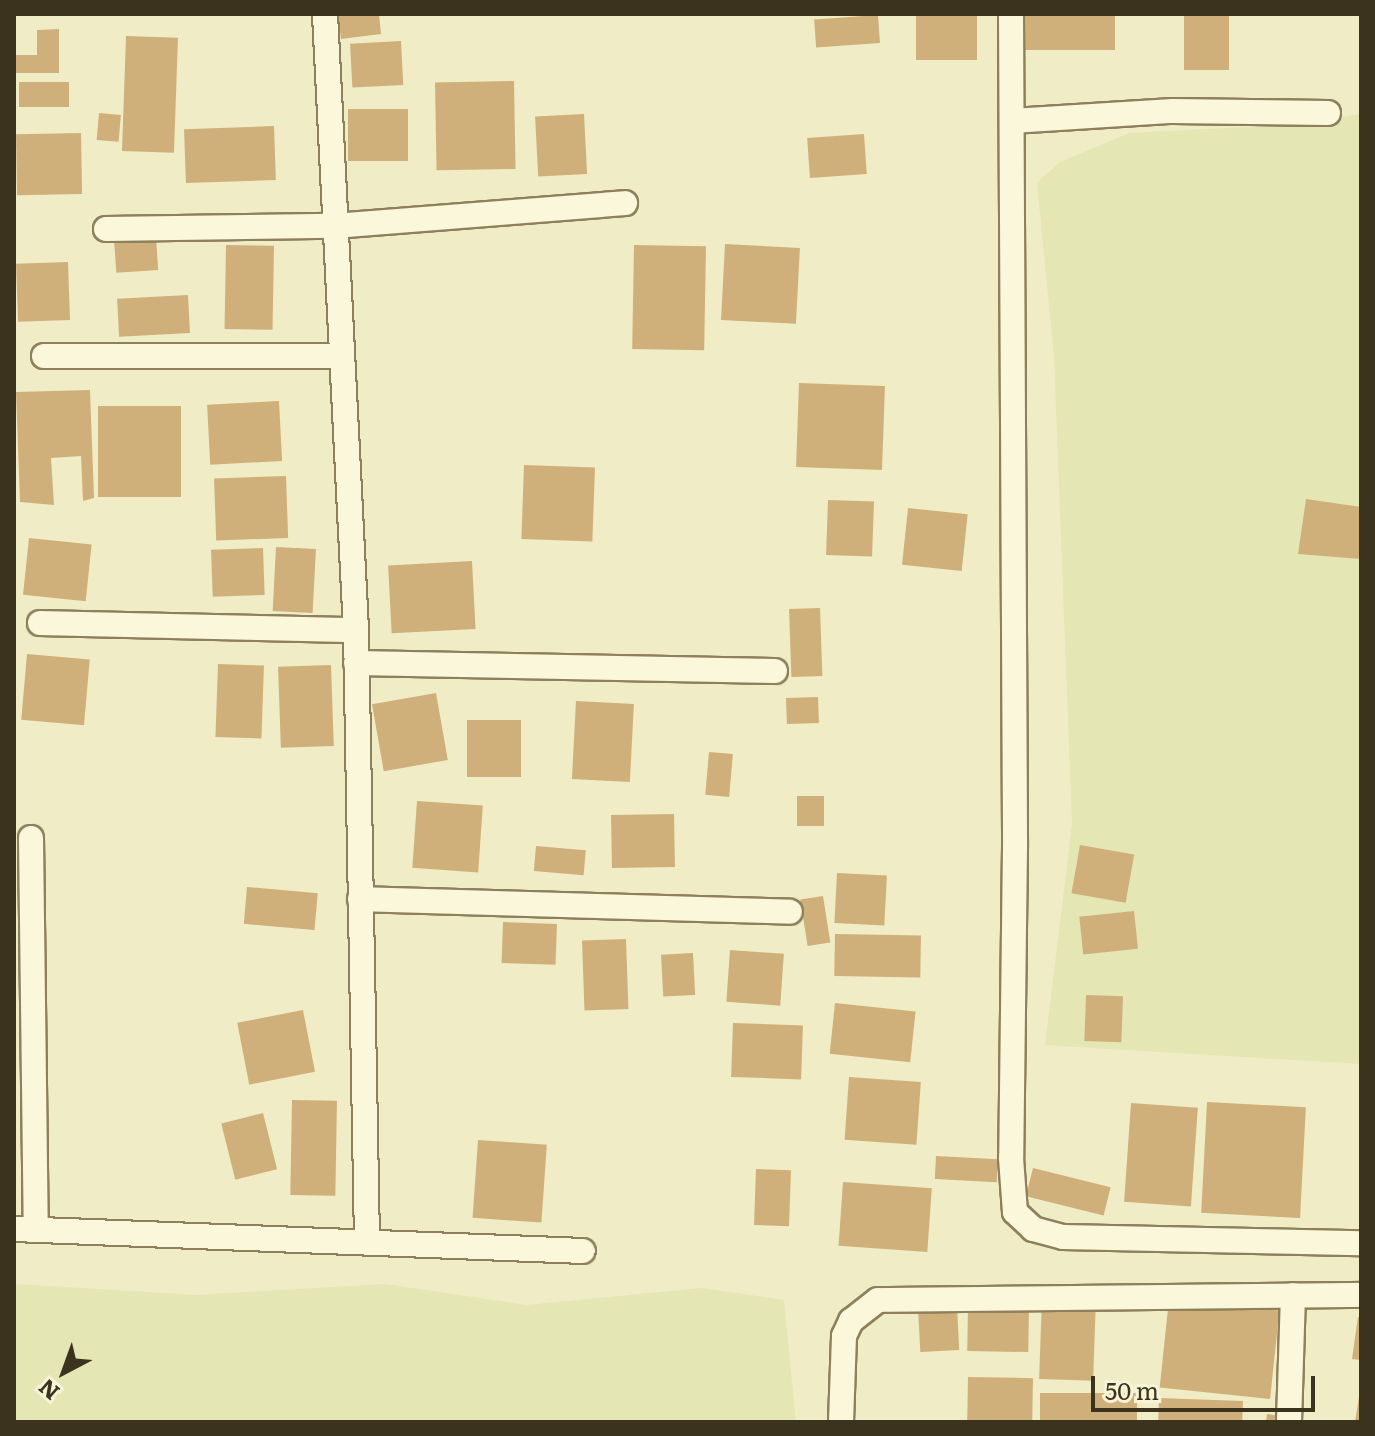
<!DOCTYPE html>
<html>
<head>
<meta charset="utf-8">
<style>
	body { margin:0 }
	#map { position:relative; width:1375px; height:1436px; overflow:hidden; background:#f0ecc6; font-family:Literata,serif }
	div>[style] { position:absolute }
	.farmland>* { inset:0; background:#e4e6b3 }
	.building>* { inset:0; background:#d0b07a; transform-origin:0 0 }
	.roads { filter:drop-shadow(2px 0 #8d805b) drop-shadow(-2px 0 #8d805b) drop-shadow(0 2px #8d805b) drop-shadow(0 -2px #8d805b) }
	.street>* { height:24px; margin:-12px; padding:0 12px; transform-origin:12px; border-radius:12px; background:#faf7da }
	span { translate:-50% -50%; white-space:nowrap; text-align:center; line-height:1.15; -webkit-text-stroke:8px #f7f4d6; paint-order:stroke }
	.frame { position:absolute; inset:0; border:16px solid #3c331f; pointer-events:none }
	.north { position:absolute; left:24px; top:1332px; width:80px; height:80px; -webkit-text-stroke:6px #f7f4d6; paint-order:stroke; rotate:221deg; font-size:22px; font-weight:700; line-height:32px; text-align:center; color:#3c331f }
	.north::after { content:''; display:block; margin:auto; width:28px; height:36px; background:#3c331f; clip-path:polygon(50% 0,100% 100%,50% 72%,0 100%) }
	.scale { position:absolute; left:1091px; top:1376px; width:224px; height:36px; box-sizing:border-box; border:4px solid #3c331f; border-top:0; padding-left:10px; font-size:24px; line-height:28px; white-space:nowrap; color:#3c331f; -webkit-text-stroke:6px #f7f4d6; paint-order:stroke }
</style>
</head>
<body>
<div id="map">
	<div class="farmland">
		<div style="clip-path:polygon(1361px 114px,1361px 1064px,1045px 1045px,1072px 824px,1054px 356px,1037px 183px,1060px 162px,1129px 133px,1287px 125px)"></div>
		<div style="clip-path:polygon(14px 1284px,196px 1295px,385px 1284px,526px 1305px,702px 1288px,784px 1300px,796px 1422px,14px 1422px)"></div>
	</div>
	<div class="building">
		<div style="clip-path:polygon(338px 14px,379px 14px,381px 34px,341px 39px)"></div>
		<div style="left:916px;top:14px;width:61px;height:46px"></div>
		<div style="left:1024px;top:14px;width:91px;height:36px"></div>
		<div style="left:1184px;top:14px;width:45px;height:56px"></div>
		<div style="left:878px;top:15px;width:28px;height:64px;rotate:86deg"></div>
		<div style="clip-path:polygon(59px 29px,59px 73px,14px 73px,14px 55px,37px 55px,37px 30px)"></div>
		<div style="left:126px;top:36px;width:52px;height:115px;rotate:2deg"></div>
		<div style="left:401px;top:41px;width:44px;height:51px;rotate:87deg"></div>
		<div style="left:514px;top:81px;width:88px;height:79px;rotate:89deg"></div>
		<div style="left:19px;top:82px;width:50px;height:25px"></div>
		<div style="left:348px;top:109px;width:60px;height:52px"></div>
		<div style="left:99px;top:113px;width:22px;height:27px;rotate:5deg"></div>
		<div style="left:584px;top:114px;width:60px;height:49px;rotate:87deg"></div>
		<div style="left:274px;top:126px;width:54px;height:90px;rotate:88deg"></div>
		<div style="left:81px;top:133px;width:61px;height:65px;rotate:89deg"></div>
		<div style="left:864px;top:134px;width:40px;height:57px;rotate:86deg"></div>
		<div style="left:156px;top:238px;width:32px;height:42px;rotate:86deg"></div>
		<div style="left:725px;top:244px;width:75px;height:76px;rotate:3deg"></div>
		<div style="left:226px;top:245px;width:48px;height:84px;rotate:1deg"></div>
		<div style="left:634px;top:245px;width:72px;height:104px;rotate:1deg"></div>
		<div style="left:68px;top:262px;width:58px;height:52px;rotate:88deg"></div>
		<div style="left:188px;top:295px;width:38px;height:71px;rotate:87deg"></div>
		<div style="left:799px;top:383px;width:86px;height:84px;rotate:2deg"></div>
		<div style="clip-path:polygon(90px 390px,94px 498px,83px 501px,81px 456px,51px 458px,54px 505px,20px 502px,16px 392px)"></div>
		<div style="left:279px;top:401px;width:60px;height:72px;rotate:87deg"></div>
		<div style="left:98px;top:406px;width:83px;height:91px"></div>
		<div style="left:524px;top:465px;width:71px;height:74px;rotate:2deg"></div>
		<div style="left:286px;top:476px;width:62px;height:72px;rotate:88deg"></div>
		<div style="clip-path:polygon(1306px 499px,1361px 507px,1361px 559px,1298px 554px)"></div>
		<div style="left:828px;top:500px;width:46px;height:55px;rotate:2deg"></div>
		<div style="left:908px;top:508px;width:60px;height:57px;rotate:6deg"></div>
		<div style="left:29px;top:538px;width:63px;height:57px;rotate:6deg"></div>
		<div style="left:276px;top:547px;width:40px;height:64px;rotate:3deg"></div>
		<div style="left:263px;top:548px;width:47px;height:52px;rotate:88deg"></div>
		<div style="left:472px;top:561px;width:68px;height:84px;rotate:87deg"></div>
		<div style="left:820px;top:608px;width:68px;height:31px;rotate:88deg"></div>
		<div style="left:27px;top:654px;width:63px;height:66px;rotate:5deg"></div>
		<div style="left:218px;top:664px;width:46px;height:73px;rotate:2deg"></div>
		<div style="left:331px;top:665px;width:81px;height:53px;rotate:88deg"></div>
		<div style="left:436px;top:693px;width:68px;height:65px;rotate:80deg"></div>
		<div style="left:818px;top:697px;width:26px;height:32px;rotate:88deg"></div>
		<div style="left:576px;top:701px;width:58px;height:78px;rotate:3deg"></div>
		<div style="left:467px;top:720px;width:54px;height:57px"></div>
		<div style="left:709px;top:752px;width:24px;height:43px;rotate:5deg"></div>
		<div style="left:797px;top:796px;width:27px;height:30px"></div>
		<div style="left:417px;top:801px;width:66px;height:67px;rotate:4deg"></div>
		<div style="left:674px;top:814px;width:53px;height:63px;rotate:89deg"></div>
		<div style="left:1080px;top:845px;width:55px;height:49px;rotate:10deg"></div>
		<div style="left:536px;top:846px;width:50px;height:25px;rotate:5deg"></div>
		<div style="left:837px;top:873px;width:50px;height:50px;rotate:3deg"></div>
		<div style="left:247px;top:887px;width:71px;height:37px;rotate:5deg"></div>
		<div style="left:823px;top:896px;width:47px;height:23px;rotate:81deg"></div>
		<div style="left:1134px;top:911px;width:38px;height:55px;rotate:84deg"></div>
		<div style="left:503px;top:922px;width:54px;height:41px;rotate:2deg"></div>
		<div style="left:835px;top:934px;width:86px;height:42px;rotate:1deg"></div>
		<div style="left:626px;top:939px;width:70px;height:44px;rotate:88deg"></div>
		<div style="left:730px;top:950px;width:54px;height:52px;rotate:4deg"></div>
		<div style="left:693px;top:953px;width:42px;height:32px;rotate:87deg"></div>
		<div style="left:1086px;top:995px;width:37px;height:46px;rotate:2deg"></div>
		<div style="left:835px;top:1003px;width:81px;height:51px;rotate:6deg"></div>
		<div style="left:303px;top:1010px;width:63px;height:67px;rotate:79deg"></div>
		<div style="left:733px;top:1023px;width:70px;height:54px;rotate:2deg"></div>
		<div style="left:849px;top:1077px;width:72px;height:63px;rotate:4deg"></div>
		<div style="left:292px;top:1100px;width:45px;height:95px;rotate:1deg"></div>
		<div style="left:1207px;top:1102px;width:99px;height:111px;rotate:3deg"></div>
		<div style="left:1131px;top:1103px;width:67px;height:99px;rotate:4deg"></div>
		<div style="left:263px;top:1113px;width:58px;height:43px;rotate:76deg"></div>
		<div style="left:478px;top:1140px;width:69px;height:78px;rotate:4deg"></div>
		<div style="left:936px;top:1156px;width:62px;height:23px;rotate:3deg"></div>
		<div style="left:1033px;top:1168px;width:80px;height:29px;rotate:14deg"></div>
		<div style="left:756px;top:1169px;width:35px;height:56px;rotate:2deg"></div>
		<div style="left:843px;top:1182px;width:89px;height:64px;rotate:4deg"></div>
		<div style="left:1042px;top:1297px;width:54px;height:82px;rotate:2deg"></div>
		<div style="left:1169px;top:1299px;width:111px;height:89px;rotate:6deg"></div>
		<div style="left:957px;top:1307px;width:43px;height:39px;rotate:87deg"></div>
		<div style="left:968px;top:1307px;width:61px;height:44px;rotate:1deg"></div>
		<div style="clip-path:polygon(1358px 1317px,1361px 1317px,1361px 1360px,1352px 1359px)"></div>
		<div style="left:968px;top:1377px;width:65px;height:45px;rotate:1deg"></div>
		<div style="left:1137px;top:1393px;width:29px;height:97px;rotate:90deg"></div>
		<div style="clip-path:polygon(1359px 1397px,1361px 1422px,1355px 1422px)"></div>
		<div style="left:1159px;top:1398px;width:84px;height:24px;rotate:2deg"></div>
		<div style="clip-path:polygon(1267px 1414px,1281px 1416px,1280px 1422px,1266px 1422px)"></div>
	</div>
	<div class="roads">
		<div class="street">
			<div style="left:325px;top:14px;width:617px;rotate:87.12deg"></div>
			<div style="left:356px;top:630px;width:609px;rotate:88.97deg"></div>
			<div style="left:1011px;top:14px;width:833px;rotate:89.72deg"></div>
			<div style="left:1015px;top:847px;width:311px;rotate:90.7deg"></div>
			<div style="left:1011px;top:1158px;width:54px;rotate:85.8deg"></div>
			<div style="left:1015px;top:1212px;width:25px;rotate:43deg"></div>
			<div style="left:1033px;top:1229px;width:31px;rotate:15deg"></div>
			<div style="left:1063px;top:1237px;width:298px;rotate:1.2deg"></div>
			<div style="left:1012px;top:121px;width:161px;rotate:-3.6deg"></div>
			<div style="left:1173px;top:111px;width:155px;rotate:0.7deg"></div>
			<div style="left:106px;top:229px;width:228px;rotate:-0.8deg"></div>
			<div style="left:334px;top:226px;width:292px;rotate:-4.5deg"></div>
			<div style="left:44px;top:356px;width:297px"></div>
			<div style="left:40px;top:623px;width:316px;rotate:1.3deg"></div>
			<div style="left:356px;top:663px;width:419px;rotate:1.1deg"></div>
			<div style="left:31px;top:838px;width:391px;rotate:89.3deg"></div>
			<div style="left:360px;top:899px;width:430px;rotate:1.7deg"></div>
			<div style="left:14px;top:1229px;width:569px;rotate:2.21deg"></div>
			<div style="left:841px;top:1422px;width:86px;rotate:-88deg"></div>
			<div style="left:844px;top:1336px;width:17px;rotate:-65deg"></div>
			<div style="left:851px;top:1321px;width:34px;rotate:-38deg"></div>
			<div style="left:878px;top:1300px;width:483px;rotate:-0.6deg"></div>
			<div style="left:1289px;top:1422px;width:127px;rotate:-88.2deg"></div>
		</div>
	</div>
	<div class="frame"></div>
	<div class="north">N</div>
	<div class="scale">50 m</div>
</div>
</body>
</html>
